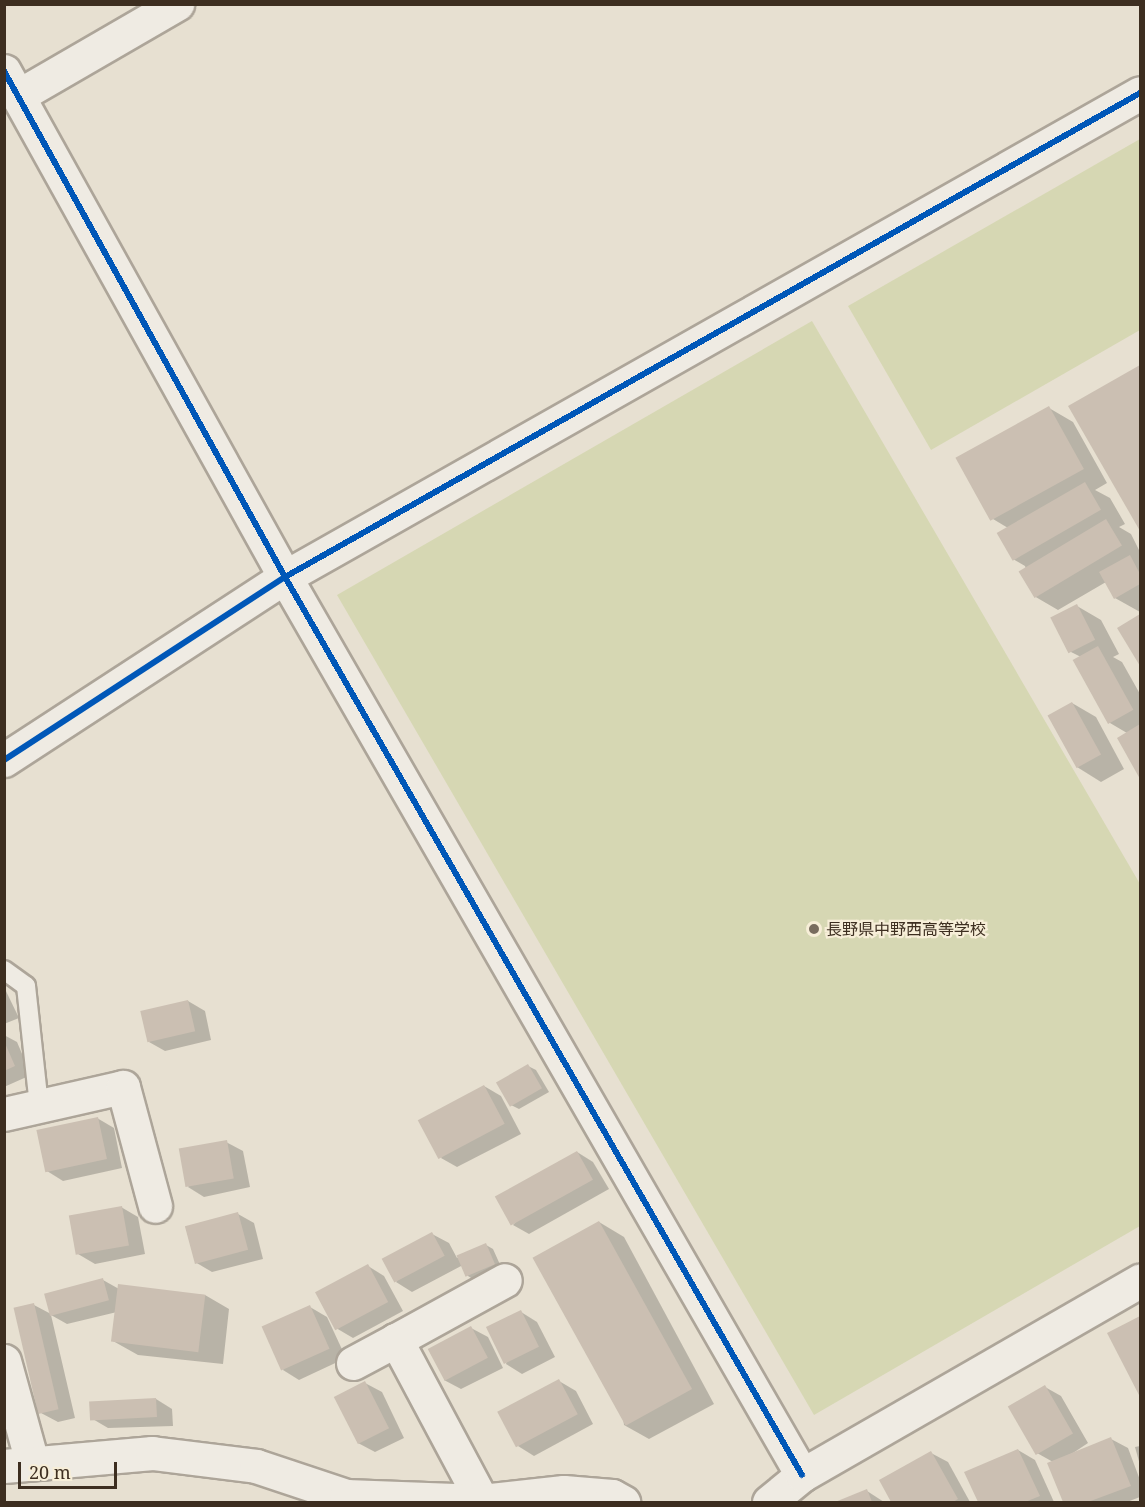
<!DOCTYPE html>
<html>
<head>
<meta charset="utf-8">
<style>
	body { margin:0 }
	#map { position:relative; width:1145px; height:1507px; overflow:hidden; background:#e7e0d1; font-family:"Noto Serif","Noto Sans JP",serif }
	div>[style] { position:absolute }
	.green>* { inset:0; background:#d6d7b3 }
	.shadow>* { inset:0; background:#0003 }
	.building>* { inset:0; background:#cbbfb2; transform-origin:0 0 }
	.roads { filter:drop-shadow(2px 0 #ada599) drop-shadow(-2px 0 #ada599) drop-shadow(0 2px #ada599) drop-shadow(0 -2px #ada599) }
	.service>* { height:18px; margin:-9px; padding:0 9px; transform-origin:9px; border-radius:9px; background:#efebe3 }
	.minor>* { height:33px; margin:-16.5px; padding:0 16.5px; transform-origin:16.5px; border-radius:16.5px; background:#efebe3 }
	.tertiary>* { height:33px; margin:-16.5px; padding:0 16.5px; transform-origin:16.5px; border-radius:16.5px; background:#efebe3 }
	.cycleway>* { height:6px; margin:-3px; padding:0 3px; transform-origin:3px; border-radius:3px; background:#0057b8 }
	.dots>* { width:16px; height:16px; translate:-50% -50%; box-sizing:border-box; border:3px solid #f7eed8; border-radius:50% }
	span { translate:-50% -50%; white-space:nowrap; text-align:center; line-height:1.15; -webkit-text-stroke:4.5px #f7eed8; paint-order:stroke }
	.poi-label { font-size:16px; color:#3d2e20 }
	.left { translate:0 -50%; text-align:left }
	.frame { position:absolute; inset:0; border:6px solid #3d2e20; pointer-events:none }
	.scale { position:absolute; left:18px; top:1462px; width:99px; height:27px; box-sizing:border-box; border:3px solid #3d2e20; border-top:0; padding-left:8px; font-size:18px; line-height:21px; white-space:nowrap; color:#3d2e20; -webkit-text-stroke:4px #f7eed8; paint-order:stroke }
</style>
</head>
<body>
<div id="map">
	<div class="green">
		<div style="clip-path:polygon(1140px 139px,1140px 330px,931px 450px,848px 306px)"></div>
		<div style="clip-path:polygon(812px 321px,1140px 884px,1140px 1226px,814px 1415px,337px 595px)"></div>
	</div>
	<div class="shadow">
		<div style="clip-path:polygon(1140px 367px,1140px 528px,1070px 407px)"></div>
		<div style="clip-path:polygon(1049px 408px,1073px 422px,1107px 483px,1095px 490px,1110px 498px,1125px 524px,1119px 527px,1131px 534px,1140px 552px,1140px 612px,1115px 598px,1106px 582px,1058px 610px,1034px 596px,1025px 566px,1013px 559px,1008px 528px,993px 519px)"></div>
		<div style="clip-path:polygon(1077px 606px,1101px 620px,1119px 654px,1113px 657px,1122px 662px,1140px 694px,1140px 776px,1119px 738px,1127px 733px,1110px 723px,1081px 657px,1071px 652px)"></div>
		<div style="clip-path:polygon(1140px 616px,1140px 664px,1120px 628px)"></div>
		<div style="clip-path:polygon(1072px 703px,1096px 717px,1124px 769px,1101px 782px,1077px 767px)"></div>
		<div style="clip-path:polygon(4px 987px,19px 1018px,4px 1024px)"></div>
		<div style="clip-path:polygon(188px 1001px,205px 1011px,211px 1040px,165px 1051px,149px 1042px)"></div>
		<div style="clip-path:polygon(4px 1035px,17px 1042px,31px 1075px,4px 1087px)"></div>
		<div style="clip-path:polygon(528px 1066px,536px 1070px,549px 1092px,519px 1109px,511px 1105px)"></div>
		<div style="clip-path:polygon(484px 1086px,501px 1096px,521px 1134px,457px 1167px,441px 1158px)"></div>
		<div style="clip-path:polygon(97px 1118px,114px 1128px,122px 1168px,63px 1181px,47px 1171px)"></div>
		<div style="clip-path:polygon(226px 1142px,243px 1151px,250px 1187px,204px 1197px,188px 1187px)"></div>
		<div style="clip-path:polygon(577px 1152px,593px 1162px,609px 1189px,529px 1234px,513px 1225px)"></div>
		<div style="clip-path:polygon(121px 1207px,138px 1217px,145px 1254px,95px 1264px,78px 1254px)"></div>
		<div style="clip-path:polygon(238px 1214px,254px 1223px,263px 1259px,212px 1272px,195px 1262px)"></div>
		<div style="clip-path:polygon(599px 1222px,624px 1237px,714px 1404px,649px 1439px,624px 1425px)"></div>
		<div style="clip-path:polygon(432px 1234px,449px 1243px,457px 1258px,486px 1245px,493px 1249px,502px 1269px,476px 1281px,468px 1276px,463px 1265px,412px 1292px,396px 1282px)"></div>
		<div style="clip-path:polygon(368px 1266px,384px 1276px,403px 1311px,353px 1338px,336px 1328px)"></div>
		<div style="clip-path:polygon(103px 1280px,119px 1289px,205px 1295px,229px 1309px,223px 1364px,138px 1355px,113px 1341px,117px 1312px,67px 1324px,51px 1315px,75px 1418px,58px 1422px,41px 1413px,34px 1305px,51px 1314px)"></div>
		<div style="clip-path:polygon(310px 1307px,327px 1317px,346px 1358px,299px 1380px,283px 1370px)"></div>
		<div style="clip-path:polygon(521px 1312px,537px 1322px,555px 1357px,522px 1374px,506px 1364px)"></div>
		<div style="clip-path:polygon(1140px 1318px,1140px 1393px,1109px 1334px)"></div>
		<div style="clip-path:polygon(471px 1328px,488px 1337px,503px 1368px,461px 1389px,444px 1380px)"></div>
		<div style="clip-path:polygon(559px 1381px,576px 1391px,593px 1424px,534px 1456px,518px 1446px)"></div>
		<div style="clip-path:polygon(365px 1383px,382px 1392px,404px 1438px,375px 1452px,358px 1443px)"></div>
		<div style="clip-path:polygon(1045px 1387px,1061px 1396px,1088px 1443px,1070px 1455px,1111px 1439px,1128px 1448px,1140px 1480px,1140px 1497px,1127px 1502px,1065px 1502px,1049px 1464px,1053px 1462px,1037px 1453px)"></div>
		<div style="clip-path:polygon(156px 1399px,172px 1409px,173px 1426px,108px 1428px,91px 1418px)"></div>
		<div style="clip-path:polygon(1140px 1446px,1140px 1465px,1135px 1447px)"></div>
		<div style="clip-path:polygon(1018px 1450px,1035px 1460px,1054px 1502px,980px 1502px,966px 1473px)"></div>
		<div style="clip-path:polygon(931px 1453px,948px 1462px,970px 1502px,893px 1502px,881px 1481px)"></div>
		<div style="clip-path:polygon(867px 1491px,884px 1502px,839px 1502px)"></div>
	</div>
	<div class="building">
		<div style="clip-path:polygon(1140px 365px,1140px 531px,1068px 406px)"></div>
		<div style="left:1049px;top:406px;width:72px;height:107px;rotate:61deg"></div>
		<div style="left:1085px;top:482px;width:32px;height:102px;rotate:60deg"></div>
		<div style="left:1106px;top:519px;width:31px;height:102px;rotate:59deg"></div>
		<div style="clip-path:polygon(1130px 555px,1140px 574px,1140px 584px,1114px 599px,1099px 572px)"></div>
		<div style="left:1077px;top:604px;width:40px;height:30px;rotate:63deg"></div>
		<div style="clip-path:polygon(1140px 614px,1140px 666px,1117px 628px)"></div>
		<div style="left:1098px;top:646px;width:73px;height:29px;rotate:61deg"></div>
		<div style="left:1072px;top:702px;width:60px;height:28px;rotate:61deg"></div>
		<div style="clip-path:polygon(1140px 724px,1140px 779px,1117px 738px)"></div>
		<div style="left:188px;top:1000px;width:32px;height:49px;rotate:77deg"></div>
		<div style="clip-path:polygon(4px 1041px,15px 1066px,4px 1071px)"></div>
		<div style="left:528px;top:1064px;width:28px;height:37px;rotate:60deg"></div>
		<div style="left:484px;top:1085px;width:44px;height:75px;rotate:62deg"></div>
		<div style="left:98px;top:1117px;width:43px;height:63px;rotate:78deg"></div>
		<div style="left:227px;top:1140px;width:39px;height:49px;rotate:80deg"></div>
		<div style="left:577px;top:1151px;width:33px;height:94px;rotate:61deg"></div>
		<div style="left:122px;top:1206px;width:40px;height:54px;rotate:80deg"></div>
		<div style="left:238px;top:1212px;width:39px;height:55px;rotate:75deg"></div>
		<div style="left:599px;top:1221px;width:192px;height:76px;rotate:61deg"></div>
		<div style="left:432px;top:1232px;width:27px;height:57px;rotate:62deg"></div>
		<div style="left:486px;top:1243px;width:23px;height:32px;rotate:67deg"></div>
		<div style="left:368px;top:1264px;width:43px;height:60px;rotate:62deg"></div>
		<div style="left:103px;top:1278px;width:23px;height:61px;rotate:75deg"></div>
		<div style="left:118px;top:1284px;width:88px;height:58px;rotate:7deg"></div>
		<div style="left:34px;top:1303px;width:109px;height:21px;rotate:77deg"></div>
		<div style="left:310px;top:1305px;width:48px;height:53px;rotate:66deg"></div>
		<div style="left:521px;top:1310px;width:41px;height:39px;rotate:64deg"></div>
		<div style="clip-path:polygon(1140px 1316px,1140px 1397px,1107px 1333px)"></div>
		<div style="left:471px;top:1326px;width:36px;height:49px;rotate:62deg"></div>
		<div style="left:559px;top:1379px;width:40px;height:70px;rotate:62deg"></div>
		<div style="left:365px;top:1381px;width:53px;height:35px;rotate:63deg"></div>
		<div style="left:1045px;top:1385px;width:56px;height:43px;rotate:60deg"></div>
		<div style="left:156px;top:1398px;width:19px;height:67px;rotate:87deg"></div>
		<div style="clip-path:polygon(1111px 1437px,1131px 1486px,1088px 1502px,1063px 1502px,1047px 1463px)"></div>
		<div style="clip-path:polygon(1018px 1449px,1040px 1496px,1025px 1502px,978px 1502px,964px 1472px)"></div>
		<div style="clip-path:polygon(931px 1451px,958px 1499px,953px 1502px,891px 1502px,879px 1480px)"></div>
		<div style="clip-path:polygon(867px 1489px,872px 1502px,835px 1502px)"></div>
	</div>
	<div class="roads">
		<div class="service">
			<div style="left:4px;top:970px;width:27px;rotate:36deg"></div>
			<div style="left:26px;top:986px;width:121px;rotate:83.8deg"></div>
		</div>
		<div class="minor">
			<div style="left:18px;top:96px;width:184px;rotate:-30.1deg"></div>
			<div style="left:4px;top:760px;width:335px;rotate:-33.1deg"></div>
			<div style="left:285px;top:577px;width:982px;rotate:-29.51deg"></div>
			<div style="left:4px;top:1114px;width:122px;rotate:-12.8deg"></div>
			<div style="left:123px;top:1087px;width:123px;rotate:74.9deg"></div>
			<div style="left:4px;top:1361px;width:105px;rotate:74.5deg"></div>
			<div style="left:353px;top:1363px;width:49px;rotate:-28.1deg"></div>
			<div style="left:482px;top:1501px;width:183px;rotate:-118.1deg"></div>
			<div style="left:396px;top:1340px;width:124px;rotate:-28.8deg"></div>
		</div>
		<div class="tertiary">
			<div style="left:4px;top:71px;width:579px;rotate:60.96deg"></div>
			<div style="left:285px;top:577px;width:1036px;rotate:60.07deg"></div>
			<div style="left:4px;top:1466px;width:149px;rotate:-5deg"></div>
			<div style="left:152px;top:1453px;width:105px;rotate:7.1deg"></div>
			<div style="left:256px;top:1466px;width:95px;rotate:18.4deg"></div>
			<div style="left:346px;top:1496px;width:136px;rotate:2.1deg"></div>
			<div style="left:482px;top:1501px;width:82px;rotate:-6.3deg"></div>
			<div style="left:564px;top:1492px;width:48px;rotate:4.8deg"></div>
			<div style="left:612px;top:1496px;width:13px;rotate:29deg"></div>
			<div style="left:769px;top:1502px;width:43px;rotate:-39.3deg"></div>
			<div style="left:802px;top:1475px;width:390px;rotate:-29.9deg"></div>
		</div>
	</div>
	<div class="cycleway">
		<div style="left:4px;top:71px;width:579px;rotate:60.96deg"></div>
		<div style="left:285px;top:577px;width:1036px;rotate:60.07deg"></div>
		<div style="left:4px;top:760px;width:335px;rotate:-33.1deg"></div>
		<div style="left:285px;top:577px;width:982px;rotate:-29.51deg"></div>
	</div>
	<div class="dots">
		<div style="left:814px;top:929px;background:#786c5e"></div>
	</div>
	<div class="poi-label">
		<span class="left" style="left:826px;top:929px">長野県中野西高等学校</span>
	</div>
	<div class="frame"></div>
	<div class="scale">20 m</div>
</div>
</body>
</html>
